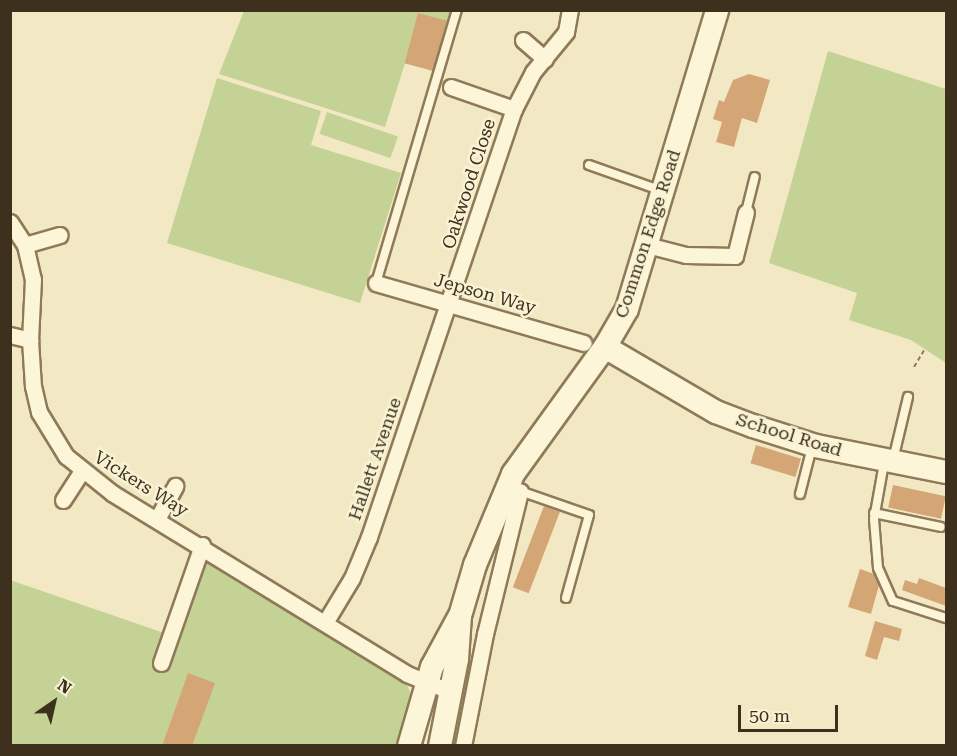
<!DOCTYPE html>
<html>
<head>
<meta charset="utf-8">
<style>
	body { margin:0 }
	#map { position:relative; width:957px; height:756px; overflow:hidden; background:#f2e9c4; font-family:"Roboto Serif",serif }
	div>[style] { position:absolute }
	.green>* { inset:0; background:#c5d296; transform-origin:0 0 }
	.building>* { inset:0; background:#d4a676; transform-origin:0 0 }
	.path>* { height:2px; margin-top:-1px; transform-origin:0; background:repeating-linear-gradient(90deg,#8f7a58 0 4.5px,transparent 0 7.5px) }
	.roads { filter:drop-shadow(2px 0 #8f7a58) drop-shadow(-2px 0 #8f7a58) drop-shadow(0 2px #8f7a58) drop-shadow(0 -2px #8f7a58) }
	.lane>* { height:8px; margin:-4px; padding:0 4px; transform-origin:4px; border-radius:4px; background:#fcf5d8 }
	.street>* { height:15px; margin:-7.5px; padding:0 7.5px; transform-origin:7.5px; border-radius:7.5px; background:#fcf5d8 }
	.secondary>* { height:22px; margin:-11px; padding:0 11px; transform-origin:11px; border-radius:11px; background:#fcf5d8 }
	span { translate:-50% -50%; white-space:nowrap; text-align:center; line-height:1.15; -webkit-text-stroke:5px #f9f2d4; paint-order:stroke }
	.street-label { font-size:18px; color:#3d301d }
	.frame { position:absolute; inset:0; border:12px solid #3d301d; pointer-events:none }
	.north { position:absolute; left:24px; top:672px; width:60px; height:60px; -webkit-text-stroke:4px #f9f2d4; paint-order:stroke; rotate:34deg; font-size:16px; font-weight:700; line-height:24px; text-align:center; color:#3d301d }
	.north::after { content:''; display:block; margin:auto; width:21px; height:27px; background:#3d301d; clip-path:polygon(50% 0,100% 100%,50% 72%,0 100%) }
	.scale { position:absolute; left:738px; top:705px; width:100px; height:27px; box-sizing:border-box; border:3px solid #3d301d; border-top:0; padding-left:8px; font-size:18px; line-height:21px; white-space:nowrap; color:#3d301d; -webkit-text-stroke:4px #f9f2d4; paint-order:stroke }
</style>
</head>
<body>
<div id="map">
	<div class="green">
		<div style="clip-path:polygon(244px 11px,450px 11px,433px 71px,405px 63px,385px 127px,219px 74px)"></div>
		<div style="clip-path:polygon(828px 51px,946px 89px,946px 363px,911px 340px,849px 320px,857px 293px,769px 263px)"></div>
		<div style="clip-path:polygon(217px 78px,321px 111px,311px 145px,401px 173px,360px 303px,167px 243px)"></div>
		<div style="left:327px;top:112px;width:75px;height:23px;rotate:19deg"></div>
		<div style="clip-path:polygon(198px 556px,404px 677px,413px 699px,401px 745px,11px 745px,10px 580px,170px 635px)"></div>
	</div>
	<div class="building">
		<div style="left:418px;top:13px;width:30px;height:52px;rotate:15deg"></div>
		<div style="clip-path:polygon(749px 74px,770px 80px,757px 123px,742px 118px,734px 147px,716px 142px,722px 122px,713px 119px,719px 100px,724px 102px,733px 80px)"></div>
		<div style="left:756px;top:445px;width:47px;height:19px;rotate:17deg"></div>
		<div style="left:893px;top:485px;width:54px;height:23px;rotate:12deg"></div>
		<div style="left:544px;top:506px;width:17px;height:87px;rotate:21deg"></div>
		<div style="clip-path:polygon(860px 569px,874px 574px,879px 585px,871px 614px,848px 607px)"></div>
		<div style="clip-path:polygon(919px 578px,946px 588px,946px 606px,902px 590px,905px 580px,917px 584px)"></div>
		<div style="clip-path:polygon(875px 621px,902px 629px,899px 641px,884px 637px,877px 660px,865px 656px)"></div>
		<div style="clip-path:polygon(188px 673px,215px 683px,192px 746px,162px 746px)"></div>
	</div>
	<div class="path">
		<div style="left:914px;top:367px;width:21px;rotate:-59deg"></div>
	</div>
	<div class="roads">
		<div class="lane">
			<div style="left:589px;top:165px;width:77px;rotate:19.6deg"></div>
			<div style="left:746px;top:212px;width:36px;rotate:-76deg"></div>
			<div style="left:376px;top:283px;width:285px;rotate:-73.5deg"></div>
			<div style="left:893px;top:460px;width:65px;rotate:-76.6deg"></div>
			<div style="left:884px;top:463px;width:57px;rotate:100.1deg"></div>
			<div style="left:874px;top:519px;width:49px;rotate:85.3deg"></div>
			<div style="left:878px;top:568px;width:36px;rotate:66deg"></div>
			<div style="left:893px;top:601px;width:56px;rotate:17.8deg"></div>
			<div style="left:520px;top:491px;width:73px;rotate:19.2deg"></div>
			<div style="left:589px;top:515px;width:86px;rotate:105.5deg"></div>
			<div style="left:800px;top:494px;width:49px;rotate:-75.7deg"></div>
			<div style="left:874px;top:513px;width:68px;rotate:11.8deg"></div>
		</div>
		<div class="street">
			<div style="left:523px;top:40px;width:29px;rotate:41deg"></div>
			<div style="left:451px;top:87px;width:67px;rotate:19.2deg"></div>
			<div style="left:10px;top:222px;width:27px;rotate:57deg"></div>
			<div style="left:25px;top:245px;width:35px;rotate:77deg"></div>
			<div style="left:33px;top:279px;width:61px;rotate:92.8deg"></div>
			<div style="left:30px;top:340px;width:46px;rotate:86.3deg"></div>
			<div style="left:33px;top:386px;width:27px;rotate:77deg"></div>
			<div style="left:39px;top:412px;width:52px;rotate:58.5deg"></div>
			<div style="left:66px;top:456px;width:59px;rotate:38.8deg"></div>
			<div style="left:112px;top:493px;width:346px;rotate:31.5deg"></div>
			<div style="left:407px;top:674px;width:45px;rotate:22deg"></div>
			<div style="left:25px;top:245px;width:36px;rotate:-16deg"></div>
			<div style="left:647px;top:245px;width:40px;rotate:14.4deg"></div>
			<div style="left:686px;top:255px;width:49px;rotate:1.2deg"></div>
			<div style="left:735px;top:256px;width:45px;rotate:-76deg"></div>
			<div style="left:376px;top:283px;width:216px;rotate:16.1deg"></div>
			<div style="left:10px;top:335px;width:21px;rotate:14deg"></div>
			<div style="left:63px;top:500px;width:35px;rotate:-57deg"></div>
			<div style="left:157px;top:519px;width:38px;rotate:-61deg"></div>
			<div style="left:326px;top:621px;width:50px;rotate:-58.8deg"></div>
			<div style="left:352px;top:578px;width:44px;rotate:-67.5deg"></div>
			<div style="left:369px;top:537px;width:452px;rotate:-71.3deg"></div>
			<div style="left:514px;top:109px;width:42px;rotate:-62.8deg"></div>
			<div style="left:533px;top:72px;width:52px;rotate:-50.5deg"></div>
			<div style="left:566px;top:32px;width:22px;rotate:-80deg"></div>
			<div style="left:161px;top:663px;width:125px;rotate:-70.8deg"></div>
			<div style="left:463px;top:746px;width:114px;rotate:-78.9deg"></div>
			<div style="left:485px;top:634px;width:147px;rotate:-76.2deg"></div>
		</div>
		<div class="secondary">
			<div style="left:605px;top:347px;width:129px;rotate:30.4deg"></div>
			<div style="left:716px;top:412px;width:40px;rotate:21deg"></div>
			<div style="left:753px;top:426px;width:66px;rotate:17.6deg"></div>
			<div style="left:816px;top:446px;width:133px;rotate:11.3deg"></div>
			<div style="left:409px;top:746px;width:82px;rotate:-73.8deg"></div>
			<div style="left:432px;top:667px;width:55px;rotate:-61.6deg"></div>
			<div style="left:440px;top:746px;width:89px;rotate:-78.9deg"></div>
			<div style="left:457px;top:659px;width:43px;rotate:-86deg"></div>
			<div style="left:460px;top:616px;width:53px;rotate:-73.6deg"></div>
			<div style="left:475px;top:565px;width:99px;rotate:-67.3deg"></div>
			<div style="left:513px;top:474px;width:157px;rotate:-54.1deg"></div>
			<div style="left:605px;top:347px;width:44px;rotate:-59.9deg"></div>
			<div style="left:627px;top:309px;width:312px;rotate:-73.2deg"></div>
		</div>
	</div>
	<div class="street-label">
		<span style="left:469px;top:184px;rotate:-72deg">Oakwood Close</span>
		<span style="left:648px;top:234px;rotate:-72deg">Common Edge Road</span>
		<span style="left:485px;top:294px;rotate:16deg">Jepson Way</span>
		<span style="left:789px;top:435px;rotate:17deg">School Road</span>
		<span style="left:375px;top:459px;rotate:-71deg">Hallett Avenue</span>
		<span style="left:141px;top:484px;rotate:32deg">Vickers Way</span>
	</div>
	<div class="frame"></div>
	<div class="north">N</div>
	<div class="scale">50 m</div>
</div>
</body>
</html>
